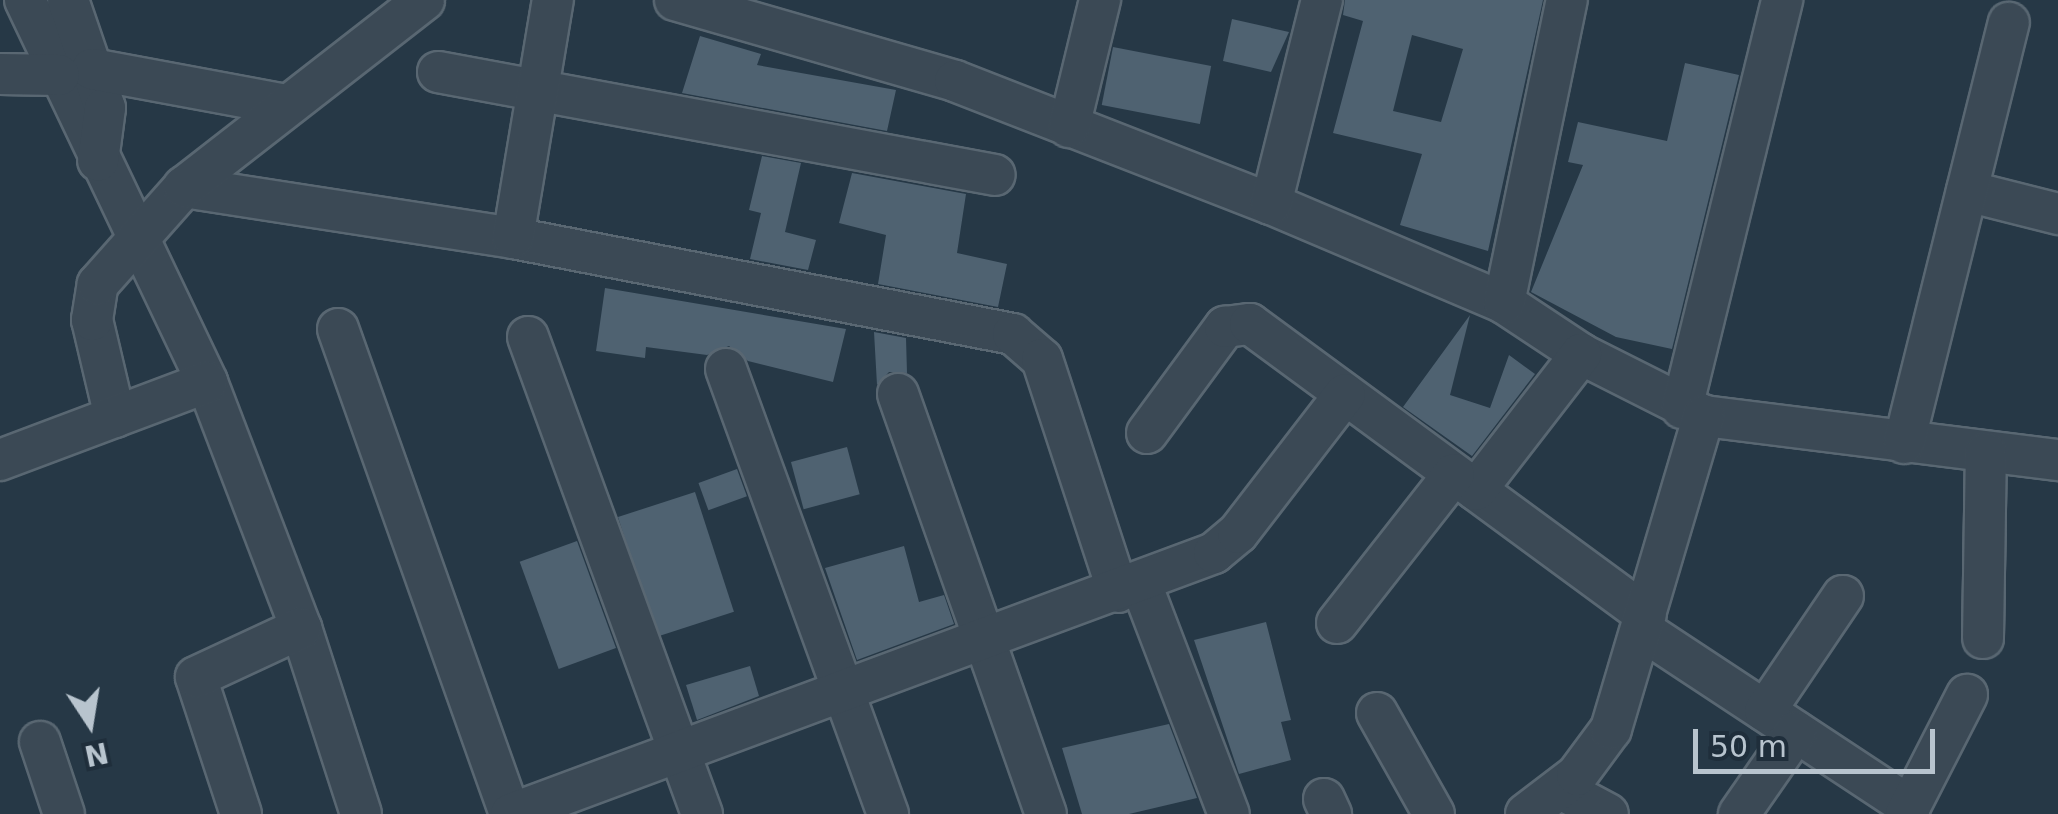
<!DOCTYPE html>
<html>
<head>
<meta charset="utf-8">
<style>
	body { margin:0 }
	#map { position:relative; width:2058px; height:814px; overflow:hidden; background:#263846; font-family:"DejaVu Sans",sans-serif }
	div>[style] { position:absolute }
	.building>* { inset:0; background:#4f6271; transform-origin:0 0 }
	.roads { filter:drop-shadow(2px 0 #596772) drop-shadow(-2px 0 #596772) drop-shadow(0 2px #596772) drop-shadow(0 -2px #596772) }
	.minor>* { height:40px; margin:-20px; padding:0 20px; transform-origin:20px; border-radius:20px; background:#3b4955 }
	span { translate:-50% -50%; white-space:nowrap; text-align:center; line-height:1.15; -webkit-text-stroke:8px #1f2e3b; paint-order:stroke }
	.north { position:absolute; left:40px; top:674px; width:100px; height:100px; -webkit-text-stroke:8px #1f2e3b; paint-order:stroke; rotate:168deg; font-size:28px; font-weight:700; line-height:40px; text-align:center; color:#b8c4ce }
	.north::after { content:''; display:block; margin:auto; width:35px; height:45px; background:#b8c4ce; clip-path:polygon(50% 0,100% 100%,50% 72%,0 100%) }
	.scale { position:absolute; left:1693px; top:729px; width:242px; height:45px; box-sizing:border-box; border:5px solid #b8c4ce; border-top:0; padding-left:12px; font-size:30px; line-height:35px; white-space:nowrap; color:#b8c4ce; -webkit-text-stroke:8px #1f2e3b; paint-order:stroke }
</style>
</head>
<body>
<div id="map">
	<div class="building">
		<div style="clip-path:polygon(evenodd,1345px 0,1543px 0,1488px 251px,1400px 225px,1422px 154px,1333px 133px,1363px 21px,1343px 15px,1345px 0,1412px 35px,1463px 49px,1441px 122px,1393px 111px,1412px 35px)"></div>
		<div style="clip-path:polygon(1232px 19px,1289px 32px,1271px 72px,1223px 61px)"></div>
		<div style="clip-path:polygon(700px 36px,761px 54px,757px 65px,896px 90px,887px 131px,682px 93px)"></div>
		<div style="left:1113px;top:47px;width:100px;height:59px;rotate:11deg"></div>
		<div style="clip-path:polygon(1685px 63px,1739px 75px,1672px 349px,1616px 337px,1531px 292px,1583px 165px,1568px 162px,1578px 122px,1667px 141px)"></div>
		<div style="clip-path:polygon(762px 156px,801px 163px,785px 232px,816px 240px,808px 270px,750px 259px,761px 213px,749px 210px)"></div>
		<div style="clip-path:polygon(852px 173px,966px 194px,957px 253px,1007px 264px,998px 307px,878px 284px,886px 235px,839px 223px)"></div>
		<div style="clip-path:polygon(605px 288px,846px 329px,833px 382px,748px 361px,729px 346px,707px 355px,646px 347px,645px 358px,596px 351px)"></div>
		<div style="clip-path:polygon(1470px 315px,1450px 395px,1490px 408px,1509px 355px,1535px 374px,1472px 456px,1403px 407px)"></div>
		<div style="clip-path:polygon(874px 332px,906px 338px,907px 373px,889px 372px,877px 385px)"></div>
		<div style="left:847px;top:447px;width:49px;height:58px;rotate:75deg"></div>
		<div style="left:737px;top:469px;width:29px;height:41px;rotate:70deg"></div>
		<div style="left:695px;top:492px;width:126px;height:81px;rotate:72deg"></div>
		<div style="left:577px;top:541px;width:114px;height:61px;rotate:70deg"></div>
		<div style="clip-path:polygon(904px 546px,919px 602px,944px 595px,954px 624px,857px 660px,825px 568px)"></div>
		<div style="clip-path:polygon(1266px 622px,1291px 720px,1281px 722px,1291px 760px,1239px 774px,1194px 640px)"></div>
		<div style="clip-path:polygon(750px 666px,759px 696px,697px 720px,686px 685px)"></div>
		<div style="clip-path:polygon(1169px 724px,1197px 798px,1129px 814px,1082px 814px,1062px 748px)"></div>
	</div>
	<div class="roads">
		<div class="minor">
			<div style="left:25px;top:0;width:423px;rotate:64.5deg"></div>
			<div style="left:207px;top:382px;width:263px;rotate:69.1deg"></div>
			<div style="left:301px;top:628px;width:195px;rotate:72.1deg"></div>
			<div style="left:68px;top:0;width:114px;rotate:71.1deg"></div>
			<div style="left:105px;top:108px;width:53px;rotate:97.5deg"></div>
			<div style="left:675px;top:0;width:291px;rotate:16.1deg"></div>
			<div style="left:955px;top:81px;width:339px;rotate:21.3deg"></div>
			<div style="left:1271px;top:204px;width:253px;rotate:23deg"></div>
			<div style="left:1504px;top:303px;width:92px;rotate:33.5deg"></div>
			<div style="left:1581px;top:354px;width:138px;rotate:26.8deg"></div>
			<div style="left:1704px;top:416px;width:357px;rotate:7.1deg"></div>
			<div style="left:92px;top:69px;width:197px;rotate:10.5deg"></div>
			<div style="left:438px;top:72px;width:566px;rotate:10.48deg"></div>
			<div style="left:0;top:74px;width:59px;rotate:1deg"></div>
			<div style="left:1069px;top:127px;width:131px;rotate:-76.3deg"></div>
			<div style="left:184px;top:187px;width:333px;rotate:8.8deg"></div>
			<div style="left:513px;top:238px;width:509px;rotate:10.87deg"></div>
			<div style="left:1013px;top:334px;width:38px;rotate:41deg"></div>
			<div style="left:1042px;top:359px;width:245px;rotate:71.9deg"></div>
			<div style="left:1967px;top:191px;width:94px;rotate:14.2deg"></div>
			<div style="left:1271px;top:204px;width:210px;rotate:-76deg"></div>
			<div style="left:513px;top:238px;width:241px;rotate:-80.5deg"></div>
			<div style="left:1504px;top:303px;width:309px;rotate:-78.3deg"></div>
			<div style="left:338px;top:329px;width:515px;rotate:70.47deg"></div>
			<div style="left:528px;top:337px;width:508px;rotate:69.96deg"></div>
			<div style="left:726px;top:369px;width:474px;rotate:70deg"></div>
			<div style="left:898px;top:394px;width:445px;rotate:70.6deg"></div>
			<div style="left:1682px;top:408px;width:420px;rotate:-76.2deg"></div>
			<div style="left:115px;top:417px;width:100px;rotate:-103.3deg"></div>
			<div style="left:92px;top:320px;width:36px;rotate:-81deg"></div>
			<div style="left:98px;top:284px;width:130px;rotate:-48.4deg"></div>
			<div style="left:184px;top:187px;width:304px;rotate:-37.9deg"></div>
			<div style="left:1147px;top:433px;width:132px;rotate:-53.7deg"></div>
			<div style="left:1225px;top:327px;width:25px;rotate:-7deg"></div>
			<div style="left:1250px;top:324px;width:491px;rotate:36.3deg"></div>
			<div style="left:1904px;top:443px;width:433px;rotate:-76deg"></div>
			<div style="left:0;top:460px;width:221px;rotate:-20.6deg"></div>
			<div style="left:1476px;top:490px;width:172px;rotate:-52.3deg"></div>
			<div style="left:1141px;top:584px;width:246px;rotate:69.1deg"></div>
			<div style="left:1337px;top:623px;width:189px;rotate:-51.9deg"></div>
			<div style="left:1642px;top:630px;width:321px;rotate:33.4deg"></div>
			<div style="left:1983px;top:638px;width:185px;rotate:-89.1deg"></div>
			<div style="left:1765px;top:711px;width:139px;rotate:-55.9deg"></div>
			<div style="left:1377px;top:713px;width:116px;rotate:60.6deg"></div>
			<div style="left:40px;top:742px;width:76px;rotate:71.6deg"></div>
			<div style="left:1561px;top:789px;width:53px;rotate:28deg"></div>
			<div style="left:1324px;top:799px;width:17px;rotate:65deg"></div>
			<div style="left:241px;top:814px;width:144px;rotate:-108.2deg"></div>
			<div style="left:196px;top:677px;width:116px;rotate:-25deg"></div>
			<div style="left:511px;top:814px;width:750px;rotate:-20.37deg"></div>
			<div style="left:1214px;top:553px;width:31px;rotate:-40deg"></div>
			<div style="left:1238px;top:533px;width:175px;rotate:-52.4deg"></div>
			<div style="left:1526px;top:814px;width:64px;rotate:-37.4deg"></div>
			<div style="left:1577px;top:775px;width:57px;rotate:-53.5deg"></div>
			<div style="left:1611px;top:729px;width:327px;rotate:-73.5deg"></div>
			<div style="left:1739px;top:814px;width:100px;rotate:-55.2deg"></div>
			<div style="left:1906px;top:814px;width:134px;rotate:-62.9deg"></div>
		</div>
	</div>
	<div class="north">N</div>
	<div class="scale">50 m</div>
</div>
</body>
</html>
